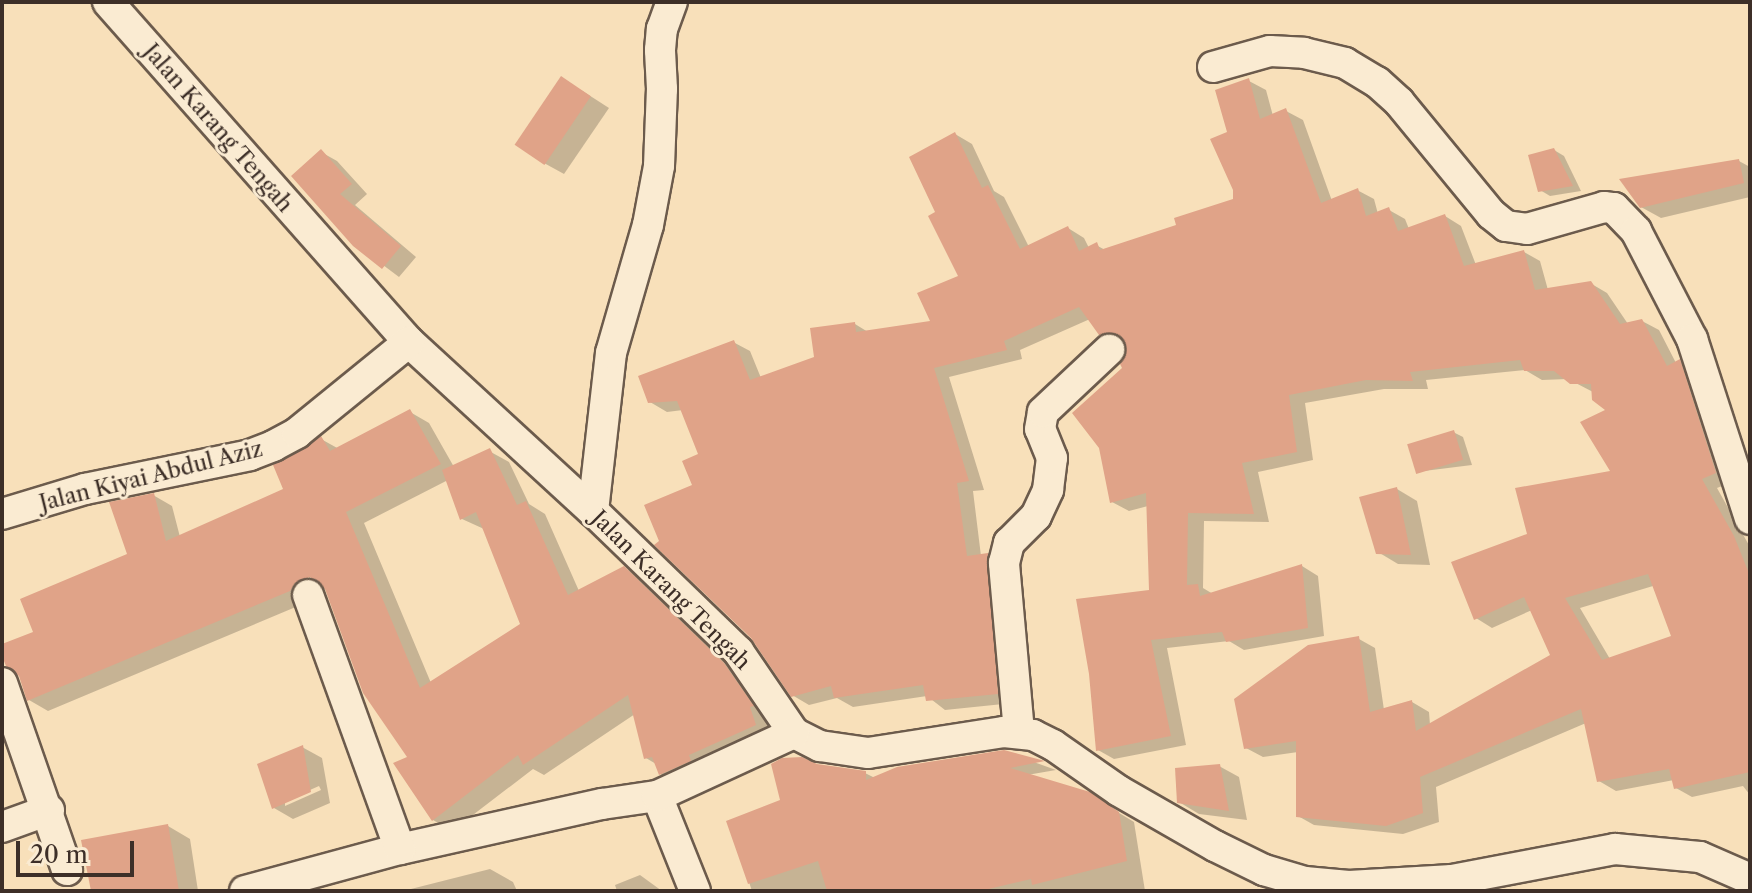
<!DOCTYPE html>
<html>
<head>
<meta charset="utf-8">
<style>
	body { margin:0 }
	#map { position:relative; width:1752px; height:893px; overflow:hidden; background:#f8e0ba; font-family:"Libre Caslon Text",serif }
	div>[style] { position:absolute }
	.shadow>* { inset:0; background:#0003 }
	.building>* { inset:0; background:#e0a388; transform-origin:0 0 }
	.roads { filter:drop-shadow(2px 0 #6c5b4c) drop-shadow(-2px 0 #6c5b4c) drop-shadow(0 2px #6c5b4c) drop-shadow(0 -2px #6c5b4c) }
	.street>* { height:30px; margin:-15px; padding:0 15px; transform-origin:15px; border-radius:15px; background:#faebd2 }
	span { translate:-50% -50%; white-space:nowrap; text-align:center; line-height:1.15; -webkit-text-stroke:6px #faebd2; paint-order:stroke }
	.street-label { font-size:22px; color:#3d2f28 }
	.frame { position:absolute; inset:0; border:4px solid #3d2f28; pointer-events:none }
	.scale { position:absolute; left:16px; top:841px; width:118px; height:36px; box-sizing:border-box; border:4px solid #3d2f28; border-top:0; padding-left:10px; font-size:24px; line-height:28px; white-space:nowrap; color:#3d2f28; -webkit-text-stroke:6px #faebd2; paint-order:stroke }
</style>
</head>
<body>
<div id="map">
	<div class="shadow">
		<div style="clip-path:polygon(evenodd,1249px 81px,1266px 90px,1273px 116px,1286px 111px,1303px 120px,1332px 201px,1357px 190px,1374px 199px,1378px 214px,1389px 210px,1405px 219px,1409px 229px,1445px 216px,1461px 226px,1476px 265px,1524px 252px,1540px 261px,1548px 290px,1590px 283px,1607px 293px,1628px 324px,1642px 321px,1659px 330px,1676px 363px,1680px 362px,1696px 371px,1732px 482px,1717px 488px,1750px 547px,1750px 795px,1743px 786px,1692px 797px,1676px 788px,1674px 780px,1616px 791px,1599px 781px,1586px 723px,1436px 787px,1439px 822px,1403px 834px,1314px 825px,1298px 816px,1298px 752px,1263px 757px,1246px 748px,1359px 639px,1375px 648px,1384px 710px,1412px 702px,1429px 712px,1430px 725px,1552px 656px,1532px 610px,1492px 628px,1476px 618px,1530px 535px,1613px 472px,1609px 411px,1593px 392px,1568px 379px,1542px 380px,1525px 370px,1426px 380px,1428px 389px,1384px 389px,1305px 403px,1313px 460px,1258px 472px,1269px 522px,1204px 521px,1203px 588px,1213px 594px,1302px 566px,1318px 576px,1324px 636px,1244px 650px,1229px 641px,1167px 648px,1186px 745px,1114px 759px,1098px 750px,1151px 591px,1148px 506px,1129px 511px,1112px 502px,1129px 355px,1125px 342px,1118px 344px,1101px 334px,1090px 319px,1020px 350px,1022px 359px,949px 377px,984px 490px,973px 491px,981px 556px,988px 555px,1004px 564px,1013px 703px,945px 710px,927px 696px,853px 707px,837px 698px,809px 705px,792px 695px,694px 486px,701px 455px,683px 410px,667px 412px,650px 402px,733px 342px,750px 351px,761px 378px,816px 358px,855px 324px,868px 332px,933px 322px,961px 277px,938px 213px,955px 134px,972px 144px,994px 191px,1004px 197px,1029px 247px,1068px 228px,1084px 238px,1089px 248px,1096px 245px,1107px 251px,1179px 226px,1235px 200px,1229px 133px,1249px 81px,1653px 586px,1674px 637px,1610px 659px,1580px 608px,1653px 586px)"></div>
		<div style="clip-path:polygon(581px 90px,609px 108px,564px 174px,544px 163px)"></div>
		<div style="clip-path:polygon(1554px 150px,1564px 156px,1581px 191px,1550px 196px,1540px 190px)"></div>
		<div style="clip-path:polygon(321px 152px,337px 161px,367px 194px,355px 205px,416px 257px,399px 277px,355px 244px)"></div>
		<div style="clip-path:polygon(1739px 161px,1750px 167px,1750px 197px,1661px 218px,1641px 207px)"></div>
		<div style="clip-path:polygon(evenodd,410px 412px,429px 423px,454px 467px,489px 451px,509px 462px,529px 504px,545px 514px,579px 591px,624px 568px,643px 579px,743px 676px,774px 736px,679px 785px,660px 774px,656px 764px,646px 758px,635px 714px,544px 775px,533px 769px,452px 831px,433px 820px,410px 758px,325px 589px,321px 588px,310px 601px,48px 711px,29px 700px,20px 675px,2px 646px,35px 633px,130px 555px,153px 495px,172px 506px,180px 537px,285px 490px,321px 439px,339px 449px,410px 412px,448px 480px,462px 519px,484px 529px,522px 624px,431px 683px,364px 523px,448px 480px)"></div>
		<div style="clip-path:polygon(1453px 432px,1463px 437px,1472px 465px,1424px 471px,1414px 465px)"></div>
		<div style="clip-path:polygon(1397px 489px,1417px 501px,1430px 565px,1398px 564px,1378px 552px)"></div>
		<div style="clip-path:polygon(evenodd,302px 747px,322px 758px,330px 803px,293px 819px,274px 808px,302px 747px,319px 786px,321px 790px,285px 806px,285px 801px,319px 786px)"></div>
		<div style="clip-path:polygon(1006px 752px,1056px 770px,1027px 775px,1096px 799px,1134px 822px,1145px 891px,752px 891px,729px 822px,782px 801px,817px 766px,865px 773px,875px 778px)"></div>
		<div style="clip-path:polygon(1219px 766px,1239px 777px,1247px 820px,1199px 814px,1179px 802px)"></div>
		<div style="clip-path:polygon(168px 826px,190px 839px,198px 891px,93px 891px)"></div>
		<div style="clip-path:polygon(490px 869px,513px 882px,517px 891px,403px 891px)"></div>
		<div style="clip-path:polygon(640px 875px,662px 891px,617px 891px,615px 885px)"></div>
	</div>
	<div class="building">
		<div style="left:561px;top:76px;width:36px;height:83px;rotate:34deg"></div>
		<div style="clip-path:polygon(evenodd,1249px 78px,1260px 119px,1286px 108px,1321px 203px,1358px 188px,1366px 216px,1389px 207px,1398px 231px,1445px 214px,1464px 266px,1524px 250px,1535px 290px,1591px 281px,1620px 324px,1642px 319px,1667px 366px,1680px 359px,1716px 473px,1702px 479px,1734px 536px,1750px 576px,1750px 772px,1674px 789px,1669px 769px,1597px 782px,1581px 709px,1420px 777px,1423px 813px,1386px 826px,1296px 817px,1296px 741px,1244px 749px,1234px 699px,1308px 645px,1359px 636px,1370px 712px,1412px 700px,1416px 731px,1550px 655px,1524px 597px,1474px 620px,1451px 562px,1527px 534px,1515px 488px,1610px 471px,1580px 422px,1605px 410px,1592px 400px,1591px 384px,1570px 384px,1554px 371px,1524px 371px,1520px 360px,1410px 372px,1413px 381px,1366px 380px,1289px 395px,1297px 452px,1242px 463px,1254px 514px,1188px 513px,1187px 585px,1198px 584px,1200px 596px,1302px 564px,1308px 628px,1226px 642px,1222px 632px,1151px 640px,1171px 736px,1096px 751px,1089px 674px,1076px 599px,1149px 590px,1146px 493px,1110px 503px,1099px 448px,1072px 413px,1122px 368px,1120px 364px,1126px 354px,1122px 337px,1113px 333px,1099px 335px,1079px 307px,1004px 341px,1007px 350px,934px 368px,969px 481px,957px 483px,967px 556px,988px 553px,998px 694px,926px 701px,923px 685px,834px 698px,831px 686px,791px 697px,751px 638px,654px 545px,659px 541px,644px 505px,692px 485px,682px 461px,698px 454px,677px 401px,648px 403px,638px 376px,734px 340px,750px 380px,814px 357px,810px 328px,855px 322px,856px 332px,930px 321px,917px 293px,958px 276px,928px 216px,935px 212px,909px 157px,955px 132px,982px 188px,988px 185px,1020px 249px,1068px 226px,1079px 251px,1097px 242px,1100px 250px,1176px 225px,1174px 218px,1233px 199px,1233px 190px,1210px 139px,1227px 132px,1215px 90px,1249px 78px,1648px 574px,1671px 636px,1602px 660px,1565px 598px,1648px 574px)"></div>
		<div style="clip-path:polygon(1554px 148px,1573px 186px,1538px 192px,1528px 155px)"></div>
		<div style="clip-path:polygon(321px 149px,352px 184px,340px 194px,401px 246px,382px 269px,353px 246px,291px 176px)"></div>
		<div style="clip-path:polygon(1739px 159px,1744px 183px,1640px 208px,1619px 179px)"></div>
		<div style="clip-path:polygon(410px 409px,441px 464px,346px 512px,420px 688px,520px 624px,476px 512px,460px 520px,442px 470px,490px 448px,517px 505px,526px 501px,568px 595px,624px 566px,724px 663px,754px 706px,750px 707px,756px 725px,689px 755px,691px 761px,659px 775px,652px 757px,644px 759px,628px 695px,523px 765px,518px 755px,432px 821px,393px 763px,407px 757px,363px 693px,325px 589px,310px 577px,295px 583px,290px 591px,27px 701px,19px 676px,6px 666px,2px 656px,2px 644px,33px 632px,20px 599px,127px 554px,109px 502px,154px 493px,166px 541px,283px 489px,273px 465px,321px 436px,330px 451px)"></div>
		<div style="left:1454px;top:430px;width:31px;height:49px;rotate:73deg"></div>
		<div style="clip-path:polygon(1397px 487px,1411px 555px,1376px 554px,1359px 497px)"></div>
		<div style="clip-path:polygon(303px 745px,311px 792px,272px 809px,257px 764px)"></div>
		<div style="clip-path:polygon(1004px 750px,1045px 761px,1010px 768px,1090px 792px,1119px 812px,1127px 861px,1032px 885px,1031px 879px,980px 891px,827px 891px,818px 861px,748px 884px,726px 821px,780px 800px,771px 764px,782px 758px,802px 757px,817px 764px,866px 771px,866px 780px,897px 767px)"></div>
		<div style="clip-path:polygon(1220px 764px,1229px 811px,1177px 803px,1175px 768px)"></div>
		<div style="clip-path:polygon(168px 824px,179px 891px,91px 891px,81px 840px)"></div>
	</div>
	<div class="roads">
		<div class="street">
			<div style="left:108px;top:2px;width:454px;rotate:48.5deg"></div>
			<div style="left:409px;top:342px;width:250px;rotate:42.6deg"></div>
			<div style="left:593px;top:511px;width:202px;rotate:44deg"></div>
			<div style="left:738px;top:651px;width:99px;rotate:55.7deg"></div>
			<div style="left:794px;top:733px;width:29px;rotate:27deg"></div>
			<div style="left:820px;top:746px;width:49px;rotate:8.3deg"></div>
			<div style="left:868px;top:753px;width:138px;rotate:-8.8deg"></div>
			<div style="left:1004px;top:732px;width:29px;rotate:6deg"></div>
			<div style="left:1033px;top:735px;width:22px;rotate:27deg"></div>
			<div style="left:1053px;top:745px;width:80px;rotate:34.9deg"></div>
			<div style="left:1119px;top:791px;width:111px;rotate:29.8deg"></div>
			<div style="left:1215px;top:846px;width:55px;rotate:26.1deg"></div>
			<div style="left:1264px;top:870px;width:43px;rotate:16.3deg"></div>
			<div style="left:1305px;top:882px;width:44px;rotate:5.2deg"></div>
			<div style="left:1349px;top:886px;width:103px;rotate:-3.3deg"></div>
			<div style="left:1452px;top:880px;width:166px;rotate:-10.8deg"></div>
			<div style="left:1615px;top:849px;width:85px;rotate:5.4deg"></div>
			<div style="left:1700px;top:857px;width:55px;rotate:23.7deg"></div>
			<div style="left:1213px;top:67px;width:59px;rotate:-15.7deg"></div>
			<div style="left:1270px;top:51px;width:34px;rotate:3deg"></div>
			<div style="left:1304px;top:53px;width:42px;rotate:13.7deg"></div>
			<div style="left:1345px;top:63px;width:37px;rotate:31deg"></div>
			<div style="left:1377px;top:82px;width:30px;rotate:42deg"></div>
			<div style="left:1399px;top:102px;width:145px;rotate:50.6deg"></div>
			<div style="left:1491px;top:214px;width:19px;rotate:39deg"></div>
			<div style="left:1506px;top:226px;width:21px;rotate:8deg"></div>
			<div style="left:1527px;top:229px;width:80px;rotate:-15.9deg"></div>
			<div style="left:1604px;top:207px;width:10px;rotate:6deg"></div>
			<div style="left:1614px;top:208px;width:32px;rotate:46deg"></div>
			<div style="left:1636px;top:231px;width:122px;rotate:62.6deg"></div>
			<div style="left:1692px;top:339px;width:189px;rotate:72.1deg"></div>
			<div style="left:593px;top:511px;width:159px;rotate:-83.5deg"></div>
			<div style="left:611px;top:353px;width:133px;rotate:-73.9deg"></div>
			<div style="left:648px;top:225px;width:60px;rotate:-79.4deg"></div>
			<div style="left:659px;top:166px;width:77px;rotate:-87.8deg"></div>
			<div style="left:662px;top:89px;width:39px;rotate:-93deg"></div>
			<div style="left:660px;top:50px;width:21px;rotate:-85deg"></div>
			<div style="left:662px;top:29px;width:29px;rotate:-70deg"></div>
			<div style="left:2px;top:514px;width:87px;rotate:-16.8deg"></div>
			<div style="left:85px;top:489px;width:168px;rotate:-11.6deg"></div>
			<div style="left:250px;top:455px;width:25px;rotate:-21deg"></div>
			<div style="left:273px;top:446px;width:27px;rotate:-28deg"></div>
			<div style="left:297px;top:433px;width:144px;rotate:-39.1deg"></div>
			<div style="left:2px;top:683px;width:198px;rotate:70.8deg"></div>
			<div style="left:1019px;top:732px;width:170px;rotate:-95.1deg"></div>
			<div style="left:1004px;top:563px;width:21px;rotate:-76deg"></div>
			<div style="left:1009px;top:543px;width:38px;rotate:-45deg"></div>
			<div style="left:1036px;top:516px;width:29px;rotate:-65deg"></div>
			<div style="left:1048px;top:490px;width:32px;rotate:-83deg"></div>
			<div style="left:1052px;top:458px;width:31px;rotate:-112deg"></div>
			<div style="left:1040px;top:429px;width:17px;rotate:-80deg"></div>
			<div style="left:1043px;top:412px;width:91px;rotate:-43.2deg"></div>
			<div style="left:2px;top:827px;width:50px;rotate:-19.9deg"></div>
			<div style="left:400px;top:849px;width:207px;rotate:-12.6deg"></div>
			<div style="left:602px;top:804px;width:56px;rotate:-8.3deg"></div>
			<div style="left:245px;top:891px;width:161px;rotate:-15.2deg"></div>
			<div style="left:400px;top:849px;width:270px;rotate:-109.9deg"></div>
			<div style="left:695px;top:891px;width:102px;rotate:-111.8deg"></div>
			<div style="left:657px;top:796px;width:151px;rotate:-24.7deg"></div>
		</div>
	</div>
	<div class="street-label">
		<span style="left:218px;top:128px;rotate:49deg">Jalan Karang Tengah</span>
		<span style="left:151px;top:476px;rotate:-14deg">Jalan Kiyai Abdul Aziz</span>
		<span style="left:671px;top:590px;rotate:45deg">Jalan Karang Tengah</span>
	</div>
	<div class="frame"></div>
	<div class="scale">20 m</div>
</div>
</body>
</html>
